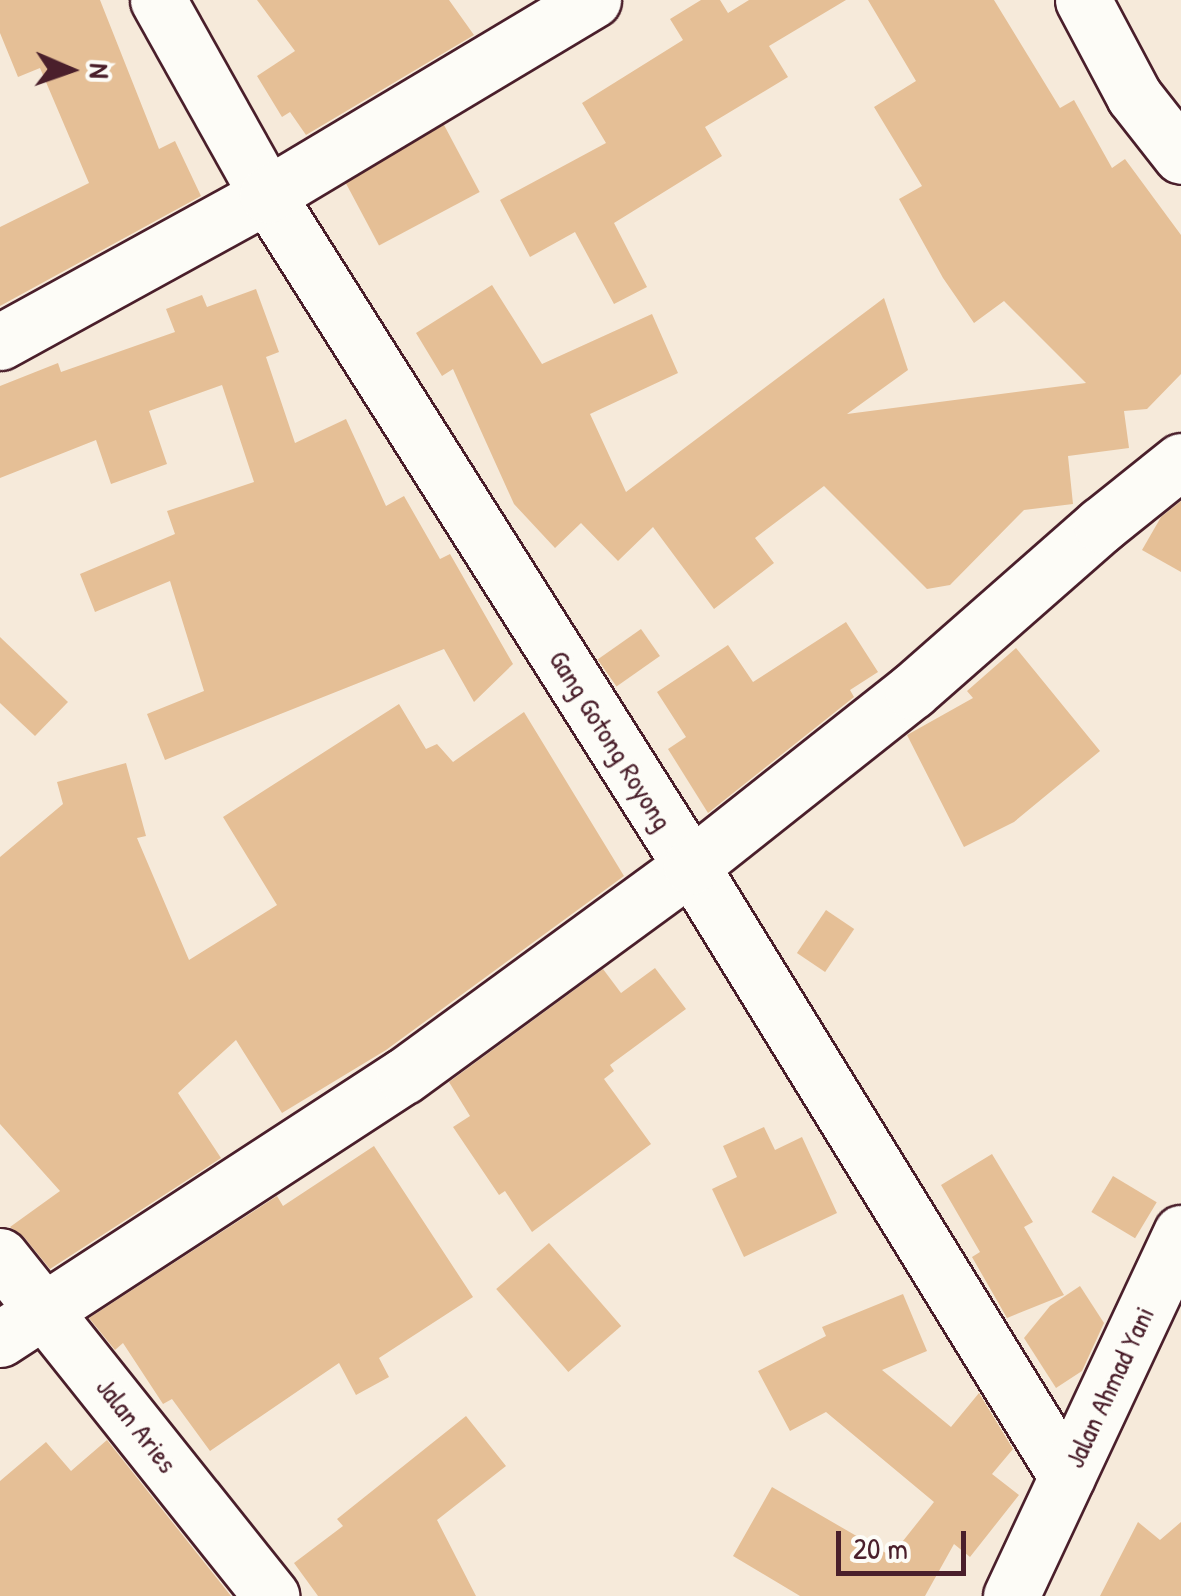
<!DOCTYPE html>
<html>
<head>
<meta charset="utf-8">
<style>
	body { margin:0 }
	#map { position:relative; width:1181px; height:1596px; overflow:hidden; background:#f6eada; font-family:"Patrick Hand",sans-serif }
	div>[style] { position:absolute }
	.building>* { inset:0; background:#e5bf96; transform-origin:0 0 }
	.roads { filter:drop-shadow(2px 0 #4a1f2b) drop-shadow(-2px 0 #4a1f2b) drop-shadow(0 2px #4a1f2b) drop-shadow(0 -2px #4a1f2b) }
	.minor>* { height:55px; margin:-27.5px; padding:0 27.5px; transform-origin:27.5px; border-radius:27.5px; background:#fdfcf7 }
	.highway>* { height:55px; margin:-27.5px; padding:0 27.5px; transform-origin:27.5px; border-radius:27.5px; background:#fdfcf7 }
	span { translate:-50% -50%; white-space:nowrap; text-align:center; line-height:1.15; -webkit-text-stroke:8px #fdfcf7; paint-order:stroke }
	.street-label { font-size:28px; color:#4a1f2b }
	.north { position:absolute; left:20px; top:20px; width:100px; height:100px; -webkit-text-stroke:8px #fdfcf7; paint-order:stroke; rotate:92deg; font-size:28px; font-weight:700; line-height:40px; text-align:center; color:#4a1f2b }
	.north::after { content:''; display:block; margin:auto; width:35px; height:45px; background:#4a1f2b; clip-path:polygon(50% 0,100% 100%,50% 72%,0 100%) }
	.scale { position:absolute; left:836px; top:1531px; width:130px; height:45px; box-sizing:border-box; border:5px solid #4a1f2b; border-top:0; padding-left:12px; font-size:30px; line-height:35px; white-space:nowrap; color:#4a1f2b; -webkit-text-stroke:8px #fdfcf7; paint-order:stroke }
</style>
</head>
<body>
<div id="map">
	<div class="building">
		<div style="clip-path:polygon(0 0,100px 0,159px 149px,175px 141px,201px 196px,0 306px,0 227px,89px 183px,40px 68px,18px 77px,0 33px)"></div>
		<div style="clip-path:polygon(257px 0,449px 0,474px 35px,306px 135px,290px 112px,282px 117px,257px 76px,295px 51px)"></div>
		<div style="clip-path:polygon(701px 0,720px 0,728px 13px,749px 0,846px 0,769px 46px,788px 77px,705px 127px,722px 156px,614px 223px,647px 287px,614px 304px,575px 232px,530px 257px,500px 200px,606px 143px,582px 103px,683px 40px,670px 19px)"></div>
		<div style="clip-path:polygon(868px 0,994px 0,1060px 108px,1074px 100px,1112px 168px,1125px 159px,1181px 235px,1181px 374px,1147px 409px,1124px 411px,1129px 448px,1068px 456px,1073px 504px,1024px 510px,950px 585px,927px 589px,824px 486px,755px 538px,774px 563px,714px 609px,653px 527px,618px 561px,581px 523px,555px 548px,514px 504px,453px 369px,442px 376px,416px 333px,492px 285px,542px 364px,652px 314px,678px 373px,590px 414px,626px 492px,884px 298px,908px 370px,847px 414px,1086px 383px,1004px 301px,974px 323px,943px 278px,899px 199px,922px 186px,874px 107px,916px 81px)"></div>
		<div style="left:444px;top:125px;width:76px;height:114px;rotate:62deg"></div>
		<div style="clip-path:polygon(256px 289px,279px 352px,266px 357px,295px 443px,346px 419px,386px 506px,404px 496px,440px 559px,450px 554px,513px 664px,474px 702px,444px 649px,165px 760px,147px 714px,204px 691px,170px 581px,95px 612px,80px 574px,175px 534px,167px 511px,254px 482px,222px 385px,149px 411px,167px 464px,111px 484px,96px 440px,0 478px,0 386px,58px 363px,61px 372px,175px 332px,166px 309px,202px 295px,207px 307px)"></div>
		<div style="clip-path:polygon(1181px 501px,1181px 572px,1142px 550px,1161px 517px)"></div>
		<div style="clip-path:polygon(846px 622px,878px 672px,850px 690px,854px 697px,708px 813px,668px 749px,686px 737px,657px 692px,728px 645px,753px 682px)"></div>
		<div style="left:641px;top:629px;width:33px;height:53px;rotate:55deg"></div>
		<div style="clip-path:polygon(0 637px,68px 702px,35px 736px,0 703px)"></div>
		<div style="clip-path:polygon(1016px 648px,1100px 751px,1014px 822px,964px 847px,907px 735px,973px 698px,967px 691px)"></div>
		<div style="clip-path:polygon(399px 704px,426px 749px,437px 744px,453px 762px,524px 712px,624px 876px,386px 1050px,282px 1113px,236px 1040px,178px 1093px,221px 1158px,50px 1269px,24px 1237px,10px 1227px,60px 1191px,0 1124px,0 857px,63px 804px,57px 782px,126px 763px,146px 836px,137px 838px,189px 960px,277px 905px,223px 817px)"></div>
		<div style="left:826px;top:910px;width:34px;height:52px;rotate:34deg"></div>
		<div style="clip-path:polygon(655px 968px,686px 1009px,610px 1065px,614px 1071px,604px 1079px,651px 1144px,532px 1232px,505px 1191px,499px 1195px,453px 1127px,470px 1116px,449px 1082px,603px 969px,621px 993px)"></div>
		<div style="clip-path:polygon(764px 1127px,775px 1150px,802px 1137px,837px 1213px,744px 1257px,712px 1189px,737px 1177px,723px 1146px)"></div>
		<div style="clip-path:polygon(374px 1146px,473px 1297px,379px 1358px,389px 1377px,356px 1395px,339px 1363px,210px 1451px,172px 1399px,163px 1404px,123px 1343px,115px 1350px,89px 1318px,277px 1196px,283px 1206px)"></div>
		<div style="clip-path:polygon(992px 1154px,1033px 1222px,1024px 1227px,1064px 1295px,1007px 1318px,972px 1257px,980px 1252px,941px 1185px)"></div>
		<div style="left:1113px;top:1176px;width:51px;height:42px;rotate:31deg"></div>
		<div style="left:549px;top:1243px;width:110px;height:70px;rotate:49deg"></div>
		<div style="clip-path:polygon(1080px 1286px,1104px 1323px,1082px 1371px,1056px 1388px,1024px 1338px,1050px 1306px)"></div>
		<div style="clip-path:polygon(903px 1294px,927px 1351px,882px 1370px,951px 1427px,979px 1393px,1013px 1449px,992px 1474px,1019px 1495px,970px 1557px,954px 1544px,925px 1596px,800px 1596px,733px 1556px,772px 1487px,891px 1556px,934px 1502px,826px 1412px,790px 1431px,758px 1371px,826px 1336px,822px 1327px)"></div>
		<div style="clip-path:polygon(466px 1416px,506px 1466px,437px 1520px,476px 1596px,318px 1596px,294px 1563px,343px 1526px,337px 1519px)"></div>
		<div style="clip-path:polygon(107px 1440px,231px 1596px,0 1596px,0 1481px,46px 1442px,71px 1471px)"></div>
		<div style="clip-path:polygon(1138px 1522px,1160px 1540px,1181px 1522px,1181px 1596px,1100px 1596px)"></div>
	</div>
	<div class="roads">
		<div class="minor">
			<div style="left:158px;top:0;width:223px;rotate:60.8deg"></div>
			<div style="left:267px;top:195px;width:794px;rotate:57.71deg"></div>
			<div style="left:691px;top:866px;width:717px;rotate:58.39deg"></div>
			<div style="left:1083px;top:0;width:109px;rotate:62deg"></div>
			<div style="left:1134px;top:96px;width:76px;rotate:51.9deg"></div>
			<div style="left:0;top:342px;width:305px;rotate:-28.8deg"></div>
			<div style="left:267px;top:195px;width:380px;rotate:-30.9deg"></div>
			<div style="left:0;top:1256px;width:435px;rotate:51.4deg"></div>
			<div style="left:0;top:1339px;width:482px;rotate:-33.1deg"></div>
			<div style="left:404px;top:1076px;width:356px;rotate:-36.2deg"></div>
			<div style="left:691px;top:866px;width:282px;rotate:-38.4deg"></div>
			<div style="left:912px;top:691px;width:252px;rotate:-41.3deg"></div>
			<div style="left:1101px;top:525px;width:102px;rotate:-38.7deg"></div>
		</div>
		<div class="highway">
			<div style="left:1011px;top:1596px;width:401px;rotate:-64.9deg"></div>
		</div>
	</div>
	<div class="street-label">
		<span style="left:611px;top:740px;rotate:58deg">Gang Gotong Royong</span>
		<span style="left:1109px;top:1387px;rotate:-65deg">Jalan Ahmad Yani</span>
		<span style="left:137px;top:1425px;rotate:52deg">Jalan Aries</span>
	</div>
	<div class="north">N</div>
	<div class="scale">20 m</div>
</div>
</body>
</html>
